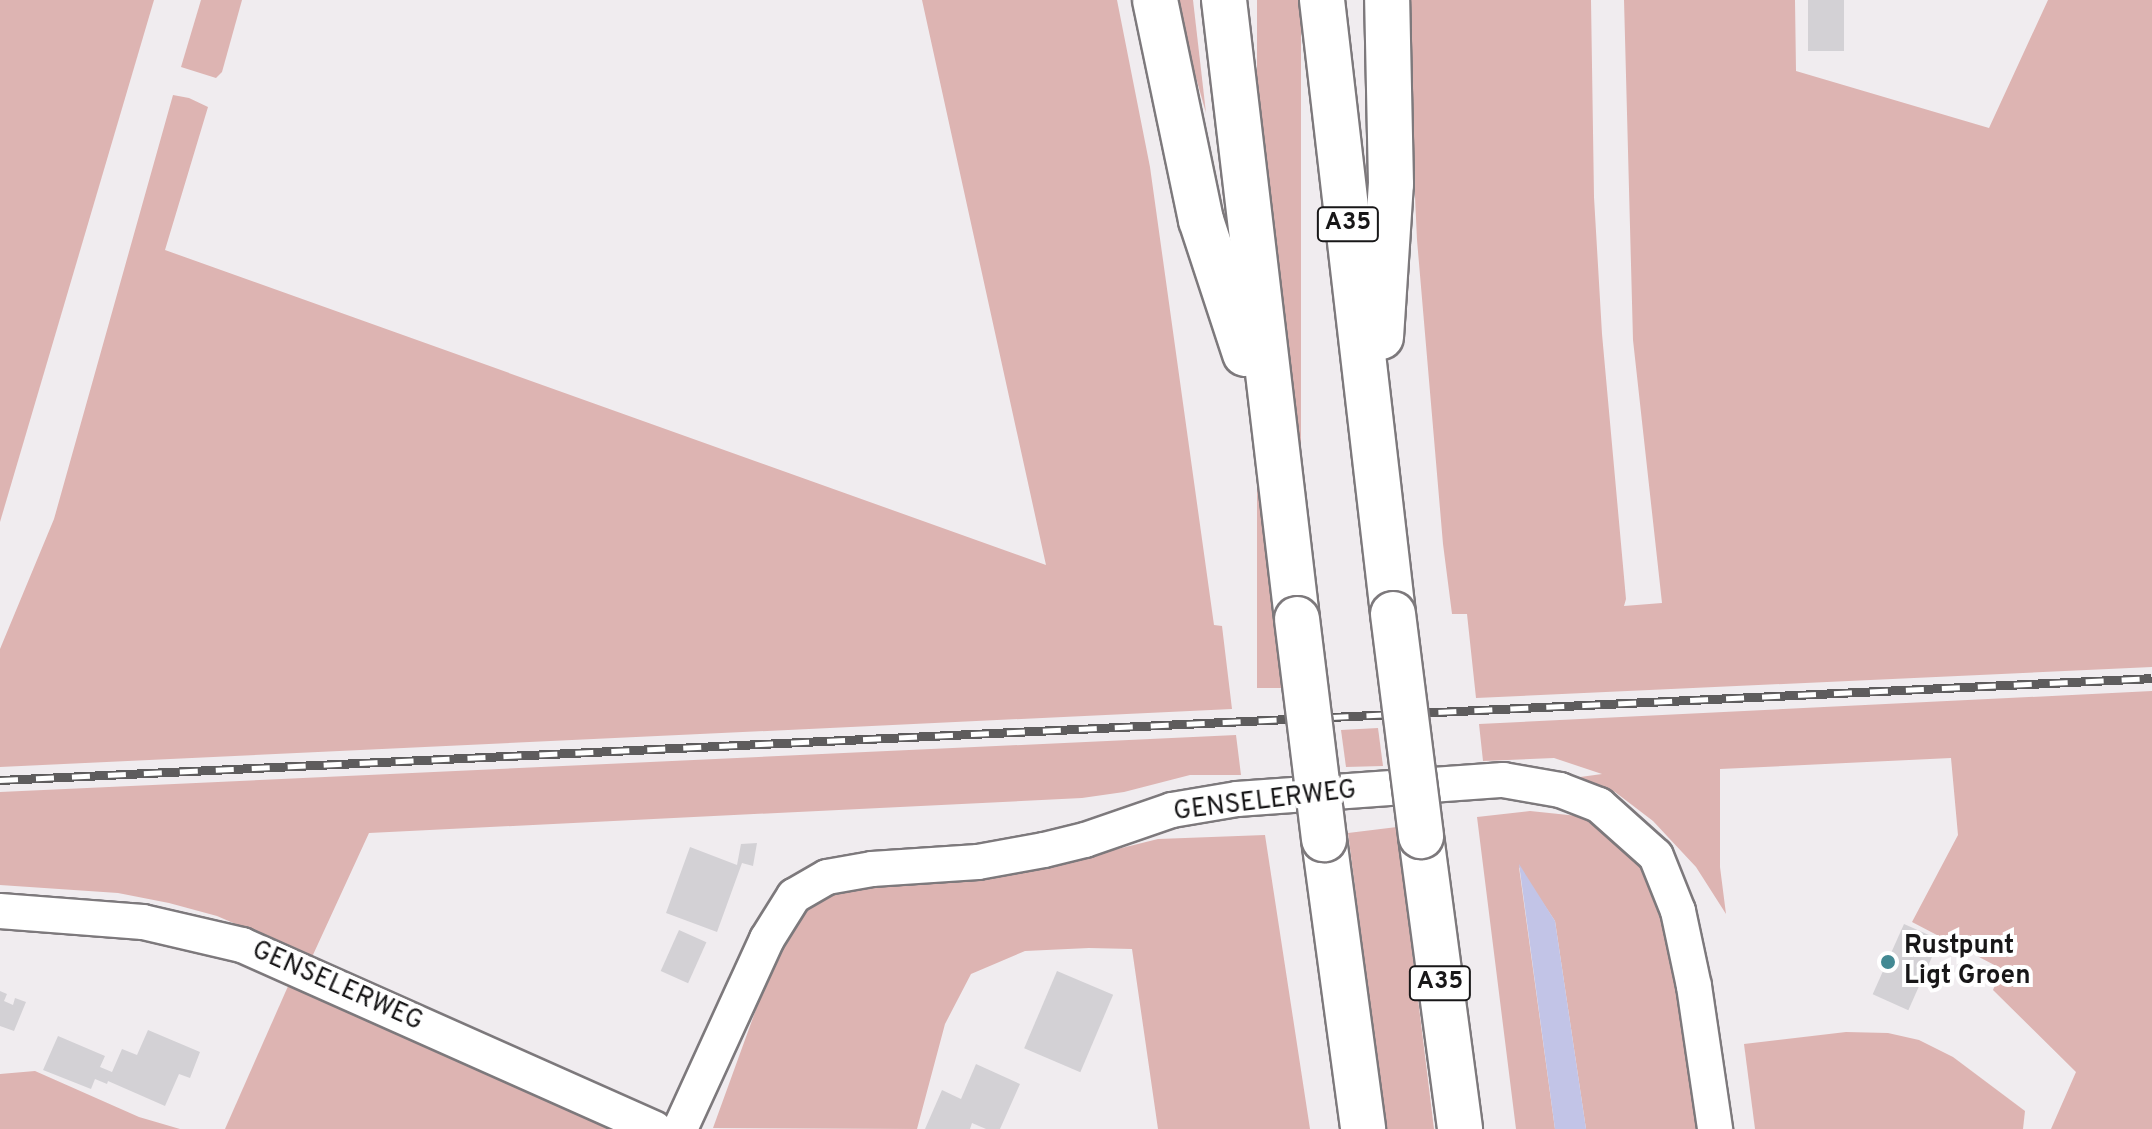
<!DOCTYPE html>
<html>
<head>
<meta charset="utf-8">
<style>
	body { margin:0 }
	#map { position:relative; width:2152px; height:1129px; overflow:hidden; background:#f0ecef; font-family:Overpass,sans-serif }
	div>[style] { position:absolute }
	.green>* { inset:0; background:#ddb4b2; transform-origin:0 0 }
	.water>* { inset:0; background:#c2c4e7 }
	.building>* { inset:0; background:#d3d1d5; transform-origin:0 0 }
	.roads { filter:drop-shadow(2px 0 #7d797c) drop-shadow(-2px 0 #7d797c) drop-shadow(0 2px #7d797c) drop-shadow(0 -2px #7d797c) }
	.street>* { height:34px; margin:-17px; padding:0 17px; transform-origin:17px; border-radius:17px; background:#fff }
	.highway>* { height:44px; margin:-22px; padding:0 22px; transform-origin:22px; border-radius:22px; background:#fff }
	.rail>* { height:9px; margin-top:-4.5px; transform-origin:0; background:repeating-linear-gradient(90deg,#fff 0 18px,#5e5c5d 0 36px); box-sizing:border-box; border-block:2px solid #5e5c5d }
	.bridges { filter:drop-shadow(2px 0 #7d797c) drop-shadow(-2px 0 #7d797c) drop-shadow(0 2px #7d797c) drop-shadow(0 -2px #7d797c) }
	.highway-bridge>* { height:44px; margin:-22px; padding:0 22px; transform-origin:22px; border-radius:22px; background:#fff }
	.dots>* { width:22px; height:22px; translate:-50% -50%; box-sizing:border-box; border:4px solid #fff; border-radius:50% }
	span { translate:-50% -50%; white-space:nowrap; text-align:center; line-height:1.15; -webkit-text-stroke:8px #fff; paint-order:stroke }
	.shield-label span { padding:2px 6px; background:#fff; border:2px solid; border-radius:6px; -webkit-text-stroke-width:0 }
	.shield-label { font-size:24px; color:#181718; font-weight:700 }
	.street-label { font-size:26px; color:#181718 }
	.poi-label { font-size:26px; color:#181718; font-weight:700 }
	.left { translate:0 -50%; text-align:left }
</style>
</head>
<body>
<div id="map">
	<div class="green">
		<div style="clip-path:polygon(0 0,154px 0,0 522px)"></div>
		<div style="clip-path:polygon(201px 0,242px 0,222px 72px,216px 78px,181px 67px)"></div>
		<div style="clip-path:polygon(922px 0,1117px 0,1150px 167px,1214px 625px,1222px 626px,1232px 709px,0 767px,0 649px,54px 519px,173px 95px,189px 98px,208px 107px,165px 250px,1046px 565px)"></div>
		<div style="clip-path:polygon(1174px 0,1193px 0,1206px 113px)"></div>
		<div style="left:1257px;top:0;width:44px;height:688px"></div>
		<div style="clip-path:polygon(1406px 0,1591px 0,1594px 197px,1602px 334px,1626px 599px,1624px 606px,1662px 603px,1633px 340px,1624px 0,1795px 0,1796px 71px,1989px 128px,2048px 0,2152px 0,2152px 667px,1476px 698px,1467px 614px,1452px 614px,1443px 544px,1417px 240px)"></div>
		<div style="clip-path:polygon(2152px 691px,2152px 1129px,2051px 1129px,2076px 1072px,1993px 990px,2002px 969px,1912px 922px,1958px 835px,1951px 758px,1720px 769px,1720px 867px,1726px 914px,1696px 867px,1653px 821px,1615px 792px,1573px 778px,1602px 774px,1554px 758px,1483px 761px,1479px 724px)"></div>
		<div style="clip-path:polygon(1378px 728px,1383px 766px,1346px 767px,1341px 730px)"></div>
		<div style="clip-path:polygon(1236px 735px,1241px 775px,1190px 775px,1124px 792px,1082px 798px,369px 833px,312px 957px,217px 916px,169px 903px,118px 893px,0 885px,0 792px)"></div>
		<div style="clip-path:polygon(1530px 811px,1578px 816px,1611px 832px,1641px 867px,1657px 904px,1679px 979px,1701px 1129px,1586px 1129px,1555px 921px,1519px 867px,1555px 1129px,1516px 1129px,1477px 817px)"></div>
		<div style="clip-path:polygon(1397px 827px,1397px 828px,1434px 1129px,1386px 1129px,1348px 833px)"></div>
		<div style="clip-path:polygon(1265px 835px,1310px 1129px,1158px 1129px,1132px 949px,1089px 948px,1025px 951px,971px 974px,945px 1024px,917px 1129px,713px 1128px,779px 946px,809px 902px,835px 891px,885px 881px,966px 878px,1029px 871px,1158px 839px)"></div>
		<div style="clip-path:polygon(289px 984px,624px 1129px,225px 1129px)"></div>
		<div style="clip-path:polygon(1846px 1032px,1888px 1033px,1919px 1040px,1953px 1057px,2025px 1111px,2023px 1129px,1755px 1129px,1744px 1044px)"></div>
		<div style="clip-path:polygon(35px 1071px,139px 1117px,180px 1129px,0 1129px,0 1074px)"></div>
	</div>
	<div class="water">
		<div style="clip-path:polygon(1519px 864px,1555px 921px,1586px 1129px,1555px 1129px)"></div>
	</div>
	<div class="building">
		<div style="left:1808px;top:0;width:36px;height:51px"></div>
		<div style="clip-path:polygon(757px 843px,753px 866px,742px 863px,717px 932px,666px 913px,690px 847px,737px 865px,741px 844px)"></div>
		<div style="left:1904px;top:924px;width:39px;height:77px;rotate:24deg"></div>
		<div style="left:679px;top:930px;width:30px;height:45px;rotate:24deg"></div>
		<div style="left:1057px;top:971px;width:61px;height:84px;rotate:23deg"></div>
		<div style="clip-path:polygon(0 991px,7px 994px,4px 1001px,13px 1005px,15px 998px,26px 1002px,14px 1031px,0 1026px)"></div>
		<div style="clip-path:polygon(148px 1030px,200px 1052px,190px 1078px,179px 1074px,165px 1106px,108px 1081px,107px 1084px,95px 1079px,91px 1089px,43px 1070px,58px 1036px,105px 1056px,100px 1067px,112px 1072px,122px 1049px,137px 1055px)"></div>
		<div style="clip-path:polygon(976px 1064px,1020px 1084px,1000px 1129px,986px 1129px,972px 1123px,970px 1129px,925px 1129px,942px 1090px,961px 1099px)"></div>
	</div>
	<div class="roads">
		<div class="street">
			<div style="left:0;top:911px;width:143px;rotate:4.4deg"></div>
			<div style="left:143px;top:922px;width:102px;rotate:13.1deg"></div>
			<div style="left:242px;top:945px;width:452px;rotate:24deg"></div>
			<div style="left:680px;top:1129px;width:209px;rotate:-65.4deg"></div>
			<div style="left:767px;top:939px;width:51px;rotate:-57.9deg"></div>
			<div style="left:794px;top:896px;width:38px;rotate:-30deg"></div>
			<div style="left:827px;top:877px;width:46px;rotate:-10.1deg"></div>
			<div style="left:872px;top:869px;width:106px;rotate:-3.8deg"></div>
			<div style="left:978px;top:862px;width:67px;rotate:-10.3deg"></div>
			<div style="left:1044px;top:850px;width:42px;rotate:-13.7deg"></div>
			<div style="left:1085px;top:840px;width:92px;rotate:-19deg"></div>
			<div style="left:1172px;top:810px;width:66px;rotate:-9.6deg"></div>
			<div style="left:1237px;top:799px;width:267px;rotate:-4.1deg"></div>
			<div style="left:1503px;top:780px;width:58px;rotate:10deg"></div>
			<div style="left:1560px;top:790px;width:42px;rotate:21deg"></div>
			<div style="left:1599px;top:805px;width:76px;rotate:41.8deg"></div>
			<div style="left:1656px;top:856px;width:59px;rotate:68.2deg"></div>
			<div style="left:1678px;top:911px;width:77px;rotate:78deg"></div>
			<div style="left:1694px;top:986px;width:145px;rotate:81.6deg"></div>
		</div>
		<div class="highway">
			<div style="left:1155px;top:0;width:225px;rotate:78.2deg"></div>
			<div style="left:1201px;top:220px;width:141px;rotate:71.8deg"></div>
			<div style="left:1224px;top:0;width:623px;rotate:83.27deg"></div>
			<div style="left:1322px;top:0;width:618px;rotate:83.4deg"></div>
			<div style="left:1381px;top:337px;width:153px;rotate:-86.3deg"></div>
			<div style="left:1391px;top:184px;width:184px;rotate:-91.2deg"></div>
			<div style="left:1421px;top:836px;width:296px;rotate:82.4deg"></div>
			<div style="left:1324px;top:839px;width:293px;rotate:82.3deg"></div>
		</div>
	</div>
	<div class="rail">
		<div style="left:0;top:780px;width:2154px;rotate:-2.71deg"></div>
	</div>
	<div class="bridges">
		<div class="highway-bridge">
			<div style="left:1393px;top:614px;width:224px;rotate:82.8deg"></div>
			<div style="left:1297px;top:619px;width:222px;rotate:83deg"></div>
		</div>
	</div>
	<div class="dots">
		<div style="left:1888px;top:962px;background:#438993"></div>
	</div>
	<div class="shield-label">
		<span style="left:1348px;top:224px">A35</span>
		<span style="left:1440px;top:983px">A35</span>
	</div>
	<div class="street-label">
		<span style="left:1265px;top:802px;rotate:-7deg">GENSELERWEG</span>
		<span style="left:337px;top:987px;rotate:24deg">GENSELERWEG</span>
	</div>
	<div class="poi-label">
		<span class="left" style="left:1904px;top:962px">Rustpunt<br>Ligt Groen</span>
	</div>
</div>
</body>
</html>
